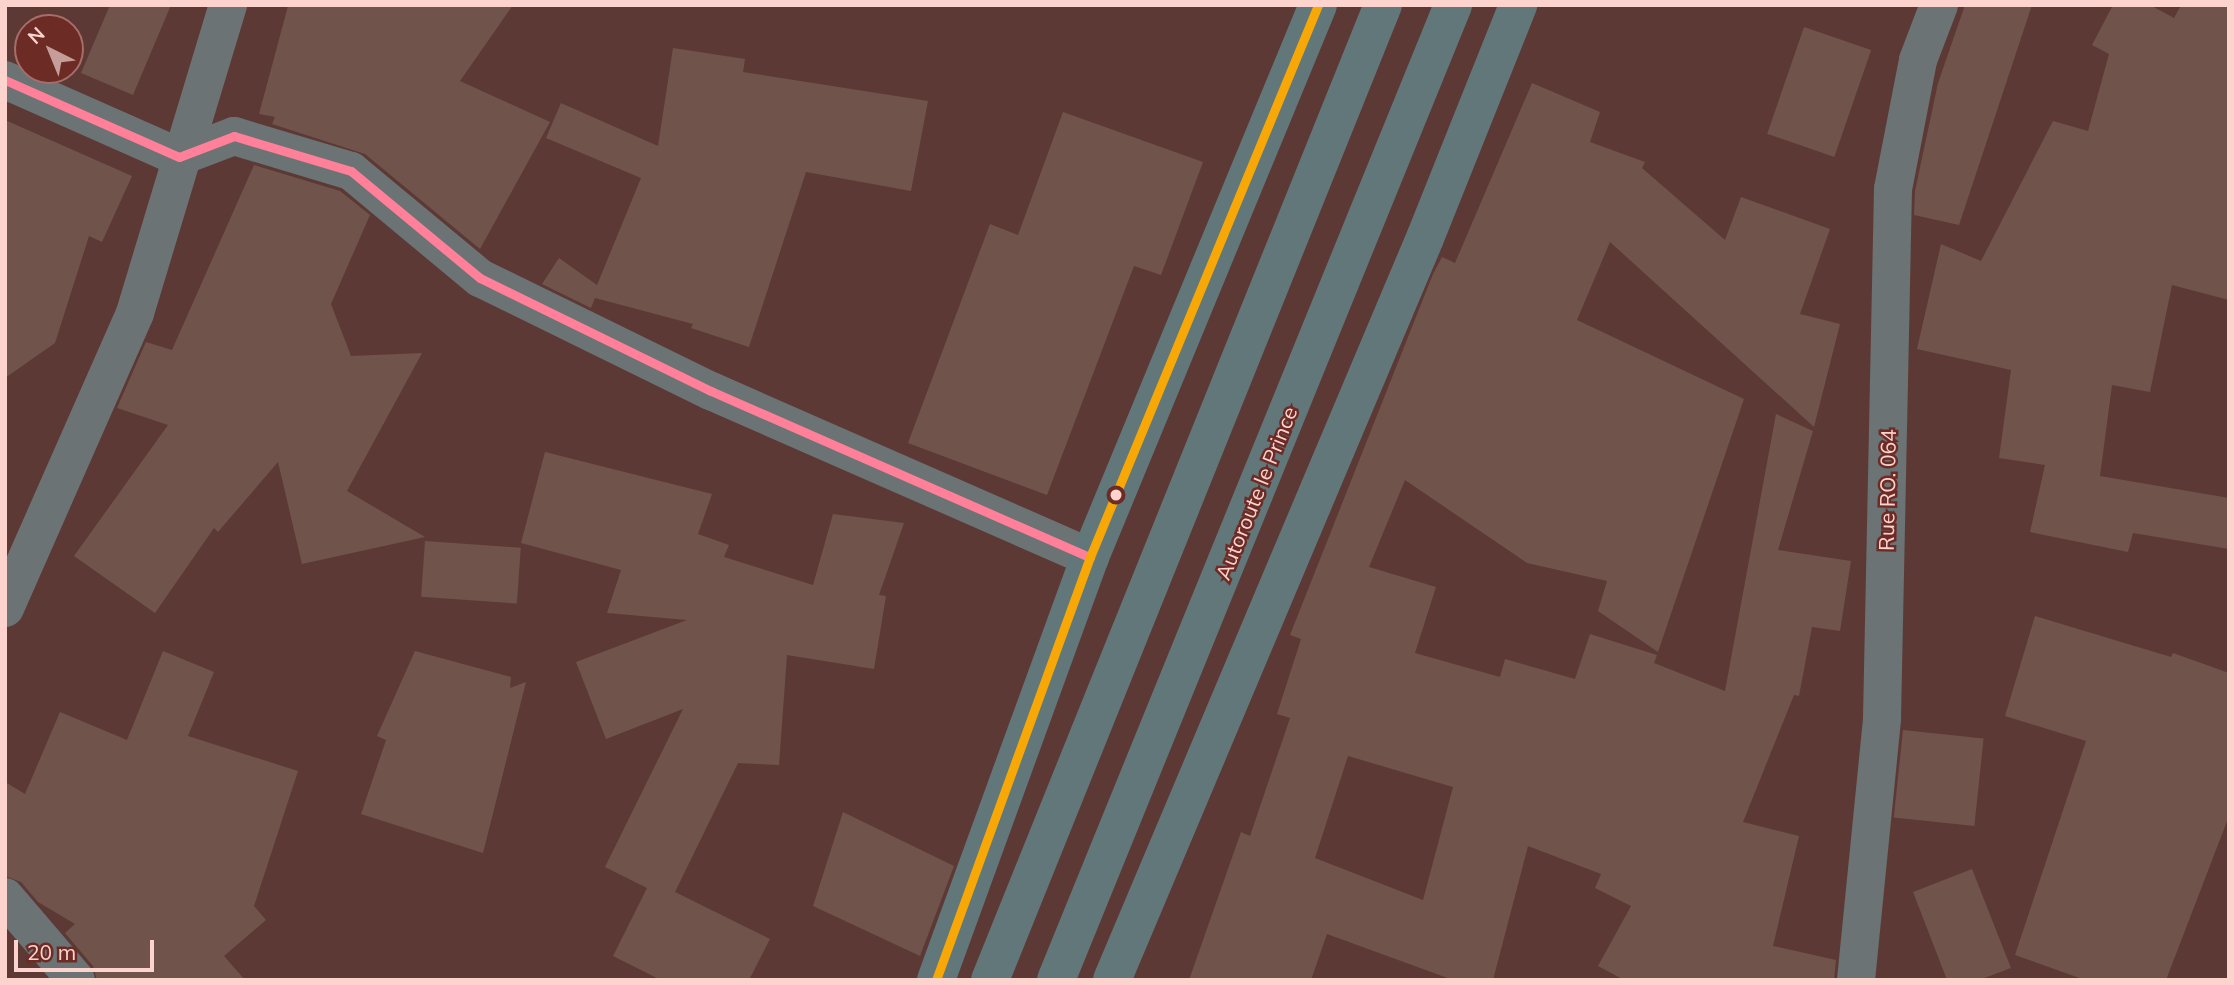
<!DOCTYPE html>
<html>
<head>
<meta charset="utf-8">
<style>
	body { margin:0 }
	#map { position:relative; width:2234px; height:985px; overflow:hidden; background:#5d3936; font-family:Mulish,sans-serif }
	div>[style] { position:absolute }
	.building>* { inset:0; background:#70534b; transform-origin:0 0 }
	.minor>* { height:38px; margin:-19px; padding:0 19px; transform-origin:19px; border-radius:19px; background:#6b7374 }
	.tertiary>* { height:38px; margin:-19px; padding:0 19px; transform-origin:19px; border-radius:19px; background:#6b7374 }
	.primary>* { height:38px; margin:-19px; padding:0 19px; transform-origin:19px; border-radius:19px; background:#617779 }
	.bus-1>* { height:9px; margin:-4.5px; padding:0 4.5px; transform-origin:4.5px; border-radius:4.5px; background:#ff8098 }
	.bus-2>* { height:9px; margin:-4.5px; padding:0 4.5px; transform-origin:4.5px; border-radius:4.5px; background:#f7a806 }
	.dots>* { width:19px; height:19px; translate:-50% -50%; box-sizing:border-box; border:4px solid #6d2b26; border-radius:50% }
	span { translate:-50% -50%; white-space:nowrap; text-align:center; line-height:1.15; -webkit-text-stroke:5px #6d2b26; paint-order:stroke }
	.street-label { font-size:21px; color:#fdd3ce }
	.frame { position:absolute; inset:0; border:7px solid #fdd3ce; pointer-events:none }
	.north { position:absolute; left:14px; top:14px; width:70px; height:70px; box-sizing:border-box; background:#6d2b26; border:2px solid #a76e69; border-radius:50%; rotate:317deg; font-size:19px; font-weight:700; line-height:28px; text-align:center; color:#fdd3ce }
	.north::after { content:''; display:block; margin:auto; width:24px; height:32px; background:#c59d99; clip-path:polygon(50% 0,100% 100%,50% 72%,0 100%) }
	.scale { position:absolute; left:14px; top:940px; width:140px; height:32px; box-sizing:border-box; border:4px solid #fdd3ce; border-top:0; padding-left:9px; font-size:21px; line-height:24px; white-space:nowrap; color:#fdd3ce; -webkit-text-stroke:5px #6d2b26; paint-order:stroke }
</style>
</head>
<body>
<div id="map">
	<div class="building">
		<div style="clip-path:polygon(110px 5px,171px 5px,133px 95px,81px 73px)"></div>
		<div style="clip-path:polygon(513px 5px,460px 81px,550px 122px,480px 249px,365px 154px,272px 124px,275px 117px,259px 114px,288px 6px)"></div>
		<div style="clip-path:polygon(1965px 5px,2032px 5px,1959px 225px,1914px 215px,1915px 191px,1938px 83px)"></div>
		<div style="clip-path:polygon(2113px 5px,2150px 5px,2174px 18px,2181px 5px,2229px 5px,2229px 300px,2172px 285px,2150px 392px,2112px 385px,2100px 476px,2229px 498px,2229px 549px,2133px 533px,2128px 552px,2030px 532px,2045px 465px,1999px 458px,2011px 370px,1917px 349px,1941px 244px,1981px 261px,2053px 121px,2088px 131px,2109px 54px,2092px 45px)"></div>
		<div style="left:1804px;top:27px;width:71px;height:113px;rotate:19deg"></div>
		<div style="clip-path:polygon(673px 48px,745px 59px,743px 72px,928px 101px,911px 191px,806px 172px,749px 347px,691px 328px,693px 324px,595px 298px,591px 308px,542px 284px,559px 258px,597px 285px,641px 178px,546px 138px,561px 103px,658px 146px)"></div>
		<div style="clip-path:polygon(evenodd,1532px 83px,1600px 112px,1590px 142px,1645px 162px,1642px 168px,1725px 240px,1741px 197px,1830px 229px,1800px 314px,1840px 324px,1814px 427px,1610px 242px,1577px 320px,1744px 399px,1658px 652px,1598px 611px,1607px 581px,1527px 563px,1405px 480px,1369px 567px,1436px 587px,1415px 653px,1500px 677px,1505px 659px,1575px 679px,1590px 634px,1657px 655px,1654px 663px,1725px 691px,1776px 414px,1813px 431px,1778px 550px,1851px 561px,1840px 631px,1812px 627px,1799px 696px,1794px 695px,1743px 822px,1799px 836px,1773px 946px,1836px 960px,1834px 980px,1624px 980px,1598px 966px,1631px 906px,1595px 888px,1601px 874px,1528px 846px,1493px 980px,1453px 980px,1327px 934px,1311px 980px,1189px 980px,1241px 832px,1250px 836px,1290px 718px,1277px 714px,1301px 639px,1290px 635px,1433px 274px,1442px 257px,1455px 263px,1532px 83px,1348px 756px,1453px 787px,1423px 900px,1315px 858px,1348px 756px)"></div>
		<div style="clip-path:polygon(1063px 112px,1203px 162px,1161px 275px,1134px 266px,1047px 495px,908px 443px,990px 224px,1018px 235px)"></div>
		<div style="clip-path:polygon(5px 120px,132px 176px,102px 242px,89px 236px,55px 343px,5px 378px)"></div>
		<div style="clip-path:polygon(254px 165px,340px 191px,370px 215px,331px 304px,351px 356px,422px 353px,347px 491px,425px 537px,302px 564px,278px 462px,218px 532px,214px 528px,155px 613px,74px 556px,168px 425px,117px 408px,146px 342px,172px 350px)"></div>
		<div style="clip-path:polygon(545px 452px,712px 494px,698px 534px,729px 545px,724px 557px,813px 585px,833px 514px,904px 523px,879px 595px,886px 596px,874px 669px,787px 655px,779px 765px,738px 763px,675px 892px,770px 939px,749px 980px,661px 980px,613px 956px,647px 888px,605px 867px,683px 709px,606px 739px,576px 662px,687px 620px,607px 613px,621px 570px,521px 543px)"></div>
		<div style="left:425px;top:541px;width:96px;height:56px;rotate:4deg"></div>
		<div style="clip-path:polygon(2035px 616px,2171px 657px,2173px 653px,2229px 673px,2229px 816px,2166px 980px,2085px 980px,2015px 955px,2086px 741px,2005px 716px)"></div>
		<div style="clip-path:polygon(163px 651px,214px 672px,188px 736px,298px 771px,254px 906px,266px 920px,224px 956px,245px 980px,97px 980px,93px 966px,65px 933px,75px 924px,38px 902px,21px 882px,5px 876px,5px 782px,25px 794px,60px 712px,127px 740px)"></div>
		<div style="clip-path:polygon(415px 651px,511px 677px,510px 688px,526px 682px,483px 853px,361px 814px,386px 740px,377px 736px)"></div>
		<div style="left:1903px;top:730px;width:81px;height:88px;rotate:6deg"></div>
		<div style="clip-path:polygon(843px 812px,954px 866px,920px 956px,813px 906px)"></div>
		<div style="clip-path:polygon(1972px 869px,2011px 968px,1979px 980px,1947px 980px,1913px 892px)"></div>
	</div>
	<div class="minor">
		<div style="left:5px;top:80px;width:190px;rotate:23.9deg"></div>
		<div style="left:179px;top:157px;width:59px;rotate:-20.9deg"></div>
		<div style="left:234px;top:136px;width:122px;rotate:16.7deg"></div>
		<div style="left:351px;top:171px;width:168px;rotate:39.7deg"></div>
		<div style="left:480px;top:278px;width:257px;rotate:26.1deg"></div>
		<div style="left:711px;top:391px;width:414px;rotate:23.7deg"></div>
		<div style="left:5px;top:608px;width:322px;rotate:-66.2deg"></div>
		<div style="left:135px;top:313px;width:322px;rotate:-73.2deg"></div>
		<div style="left:5px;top:897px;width:109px;rotate:49.5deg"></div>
	</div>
	<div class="tertiary">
		<div style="left:1856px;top:980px;width:263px;rotate:-84.3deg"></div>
		<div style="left:1882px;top:718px;width:529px;rotate:-88.81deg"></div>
		<div style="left:1893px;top:189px;width:131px;rotate:-79deg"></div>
		<div style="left:1918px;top:60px;width:59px;rotate:-69.1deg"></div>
	</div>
	<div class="primary">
		<div style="left:936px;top:980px;width:450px;rotate:-70deg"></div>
		<div style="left:1090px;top:557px;width:597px;rotate:-67.56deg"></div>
		<div style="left:990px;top:980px;width:1051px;rotate:-68.05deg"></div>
		<div style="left:1056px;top:980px;width:1053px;rotate:-67.84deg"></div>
		<div style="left:1112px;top:980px;width:805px;rotate:-67.13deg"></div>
		<div style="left:1425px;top:238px;width:251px;rotate:-68.2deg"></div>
	</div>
	<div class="bus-1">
		<div style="left:5px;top:80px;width:190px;rotate:23.9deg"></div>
		<div style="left:179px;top:157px;width:59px;rotate:-20.9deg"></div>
		<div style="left:234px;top:136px;width:122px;rotate:16.7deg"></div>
		<div style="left:351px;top:171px;width:168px;rotate:39.7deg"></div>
		<div style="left:480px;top:278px;width:257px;rotate:26.1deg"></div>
		<div style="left:711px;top:391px;width:414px;rotate:23.7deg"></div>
	</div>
	<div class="bus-2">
		<div style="left:936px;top:980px;width:450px;rotate:-70deg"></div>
		<div style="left:1090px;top:557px;width:597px;rotate:-67.56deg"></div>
	</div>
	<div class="dots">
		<div style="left:1116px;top:495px;background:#fdd3ce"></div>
	</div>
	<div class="street-label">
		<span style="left:1887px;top:490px;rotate:-89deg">Rue RO. 064</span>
		<span style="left:1256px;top:493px;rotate:-68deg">Autoroute le Prince</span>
	</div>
	<div class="frame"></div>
	<div class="north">N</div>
	<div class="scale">20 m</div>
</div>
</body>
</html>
